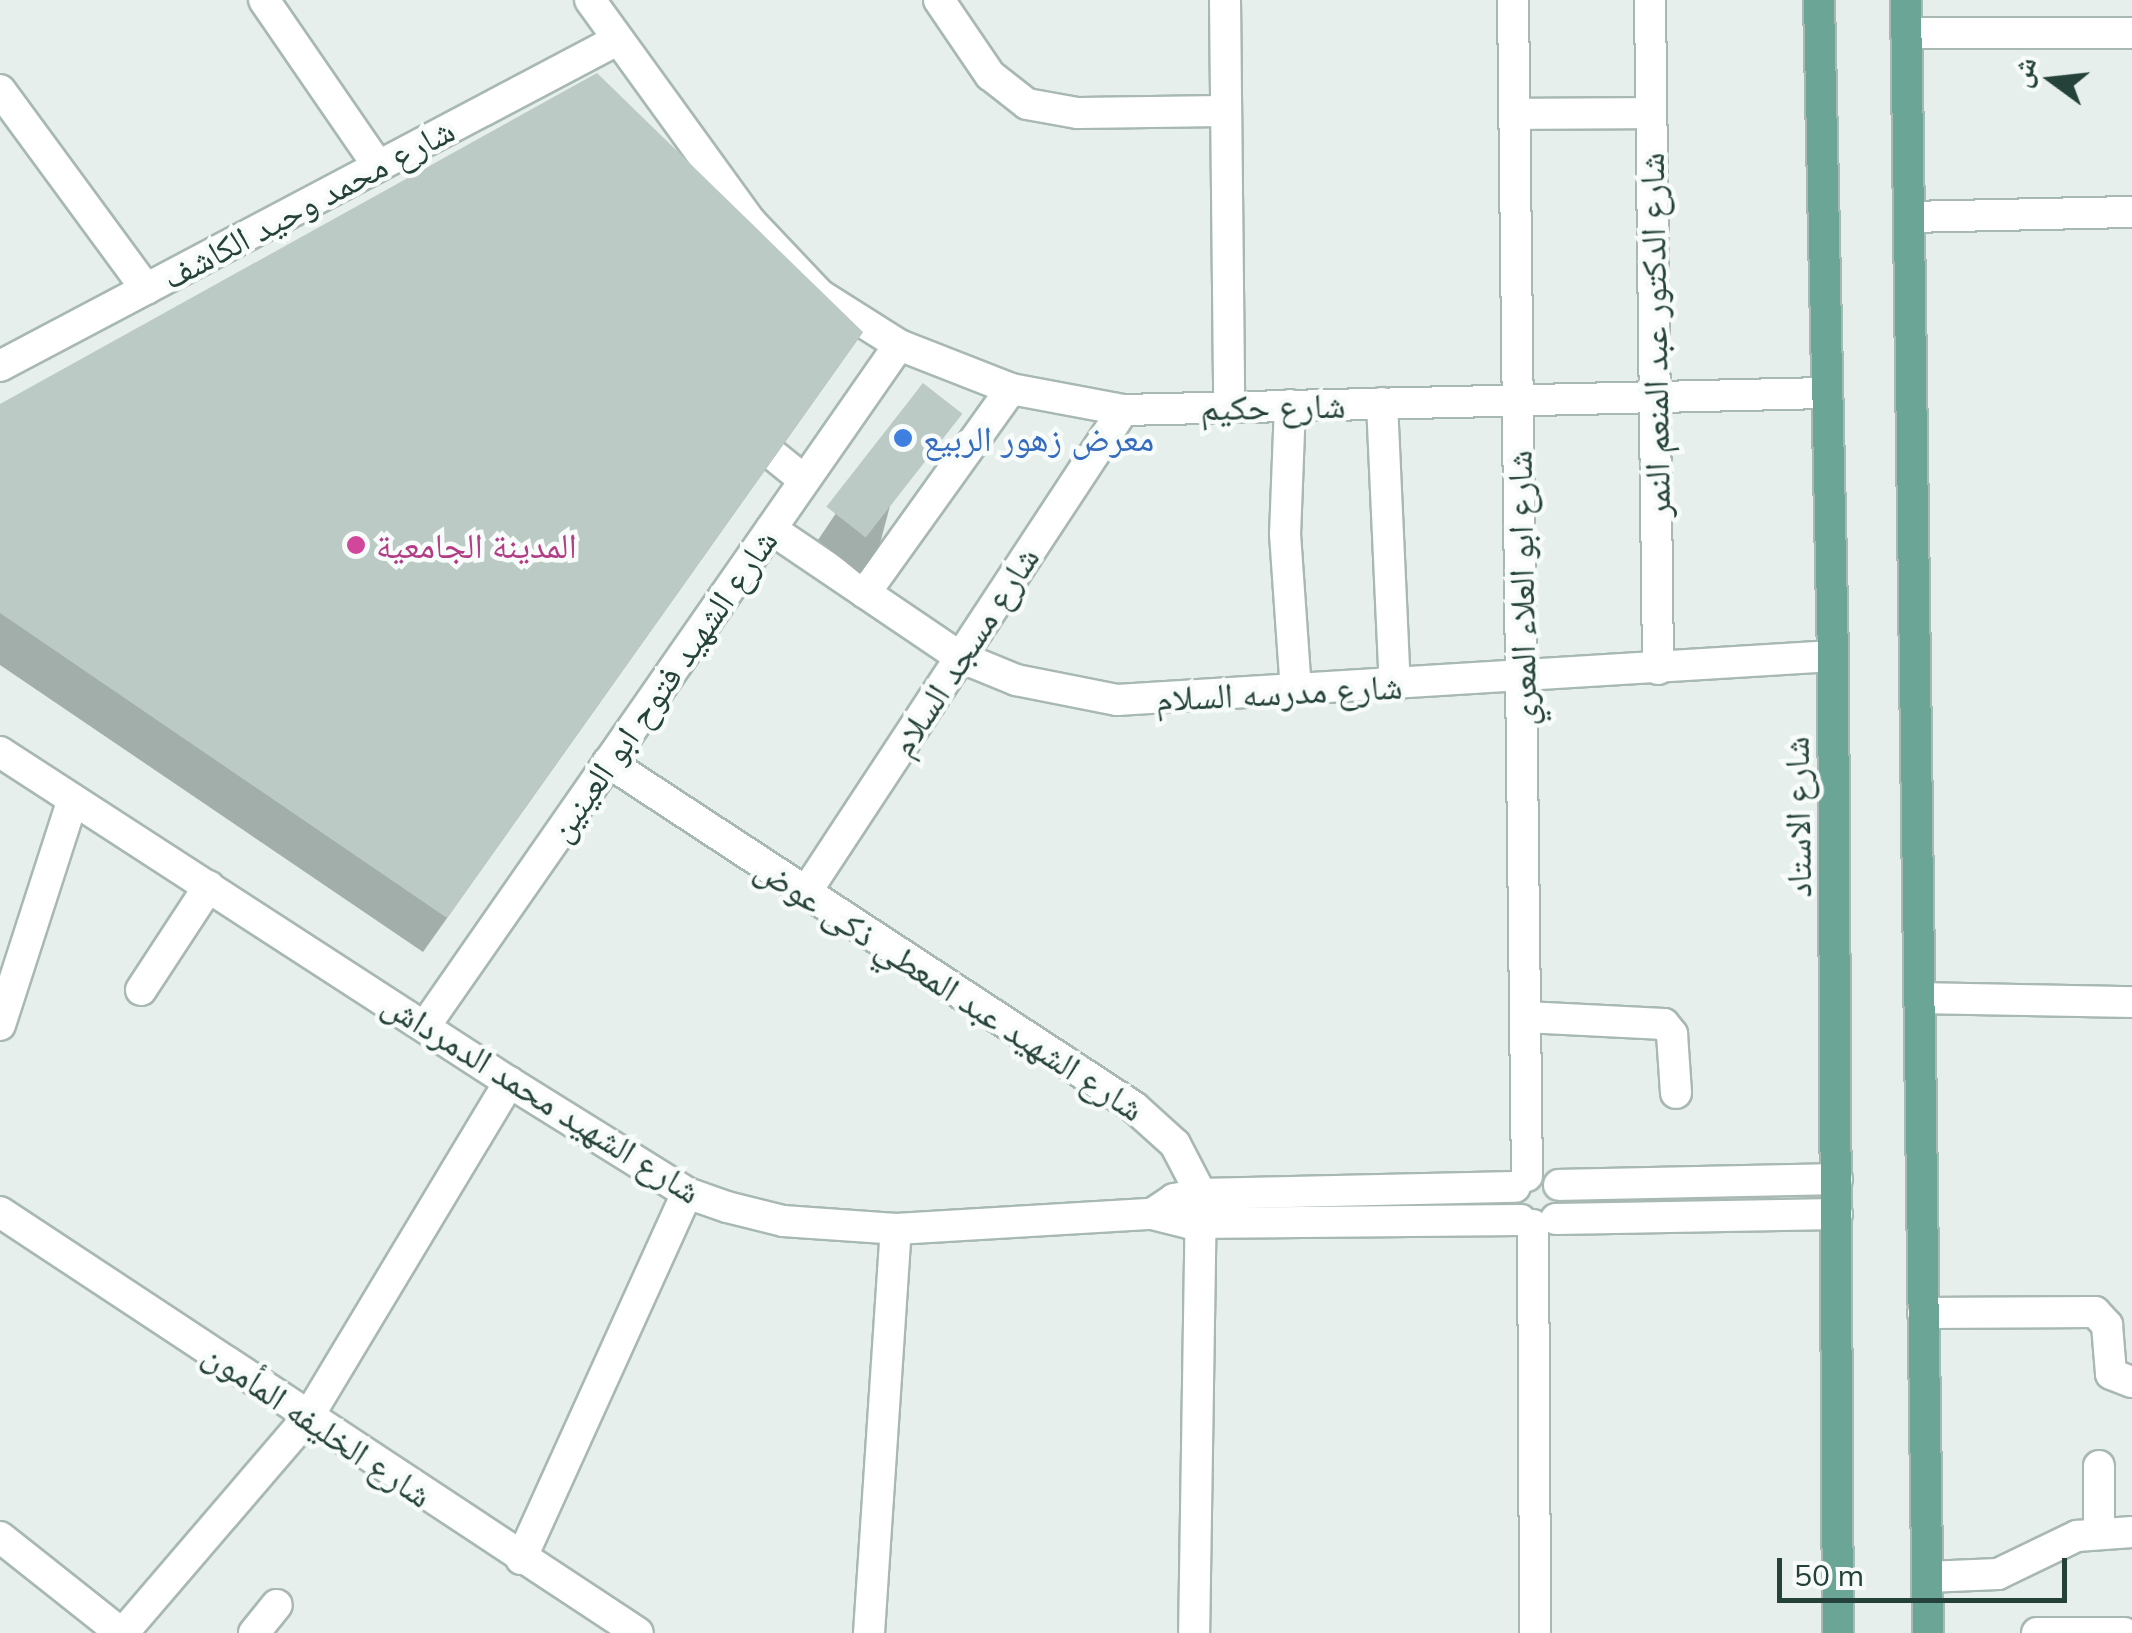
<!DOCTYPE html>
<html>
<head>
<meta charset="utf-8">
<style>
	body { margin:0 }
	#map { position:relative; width:2132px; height:1633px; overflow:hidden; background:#e6efeb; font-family:Mulish,"Noto Naskh Arabic",sans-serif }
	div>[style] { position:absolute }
	.roads { filter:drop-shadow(2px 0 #a8b8b2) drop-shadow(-2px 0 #a8b8b2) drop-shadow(0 2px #a8b8b2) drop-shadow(0 -2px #a8b8b2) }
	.minor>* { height:30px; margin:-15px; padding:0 15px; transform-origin:15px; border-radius:15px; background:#fff }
	.major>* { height:30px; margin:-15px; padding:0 15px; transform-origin:15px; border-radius:15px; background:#6aa596 }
	.wall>* { inset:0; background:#a1aea9 }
	.building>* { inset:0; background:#bbcac4; transform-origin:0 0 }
	.dots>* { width:28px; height:28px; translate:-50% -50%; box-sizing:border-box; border:5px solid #f7fbf9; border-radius:50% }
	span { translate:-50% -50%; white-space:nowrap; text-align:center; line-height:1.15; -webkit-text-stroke:9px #f7fbf9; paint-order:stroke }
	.street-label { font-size:35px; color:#24423a }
	.shop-label { font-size:35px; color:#366cbe }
	.left { translate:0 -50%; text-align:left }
	.hotel-label { font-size:35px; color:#b23c85 }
	.north { position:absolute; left:2002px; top:30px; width:100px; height:100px; -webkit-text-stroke:8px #f7fbf9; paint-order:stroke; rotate:285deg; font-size:28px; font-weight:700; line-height:40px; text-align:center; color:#24423a }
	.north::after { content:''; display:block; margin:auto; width:35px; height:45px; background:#24423a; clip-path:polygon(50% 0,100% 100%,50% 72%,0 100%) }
	.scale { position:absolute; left:1777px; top:1558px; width:290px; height:45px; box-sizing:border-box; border:5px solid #24423a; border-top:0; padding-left:12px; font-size:30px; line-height:35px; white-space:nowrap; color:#24423a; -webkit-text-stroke:8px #f7fbf9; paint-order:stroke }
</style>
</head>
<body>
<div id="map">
	<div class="roads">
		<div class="minor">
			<div style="left:264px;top:0;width:201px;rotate:55.5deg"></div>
			<div style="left:590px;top:0;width:273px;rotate:54.1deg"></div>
			<div style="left:750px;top:221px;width:102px;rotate:46.6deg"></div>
			<div style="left:820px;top:295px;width:93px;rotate:32.3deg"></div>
			<div style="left:899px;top:345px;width:120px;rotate:21.4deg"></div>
			<div style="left:1011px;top:389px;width:114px;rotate:10.6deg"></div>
			<div style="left:1123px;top:410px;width:702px;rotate:-1.39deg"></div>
			<div style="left:939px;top:0;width:91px;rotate:55.8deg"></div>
			<div style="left:990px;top:75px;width:47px;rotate:38.1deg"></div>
			<div style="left:1027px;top:104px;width:51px;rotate:10.2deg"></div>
			<div style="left:1077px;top:113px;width:148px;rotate:-0.8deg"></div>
			<div style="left:1225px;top:0;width:407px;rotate:89.4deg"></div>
			<div style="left:1513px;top:0;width:1176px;rotate:89.32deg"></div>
			<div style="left:1650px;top:0;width:669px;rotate:89.31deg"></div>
			<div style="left:1907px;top:33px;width:225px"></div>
			<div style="left:0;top:90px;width:247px;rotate:53.7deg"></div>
			<div style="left:1514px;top:114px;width:137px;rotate:-0.4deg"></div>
			<div style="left:1909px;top:217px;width:223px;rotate:-1.3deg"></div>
			<div style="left:0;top:366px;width:698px;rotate:-27.85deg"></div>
			<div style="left:1382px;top:403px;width:283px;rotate:87.4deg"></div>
			<div style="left:1290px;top:405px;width:129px;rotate:92.2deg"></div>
			<div style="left:1285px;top:534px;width:157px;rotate:86deg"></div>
			<div style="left:746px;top:433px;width:75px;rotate:39deg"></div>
			<div style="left:771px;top:529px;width:228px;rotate:34.1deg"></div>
			<div style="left:960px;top:657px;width:61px;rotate:22.3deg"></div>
			<div style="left:1016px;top:680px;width:103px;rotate:11.2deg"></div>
			<div style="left:1117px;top:700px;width:717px;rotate:-3.52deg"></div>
			<div style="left:865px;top:593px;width:251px;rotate:-54.4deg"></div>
			<div style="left:0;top:752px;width:607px;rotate:32.96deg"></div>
			<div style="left:509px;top:1082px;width:210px;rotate:31.9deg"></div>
			<div style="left:687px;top:1193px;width:42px;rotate:19.3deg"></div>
			<div style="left:727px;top:1207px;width:58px;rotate:14deg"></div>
			<div style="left:783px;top:1221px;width:113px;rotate:4deg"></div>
			<div style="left:896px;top:1229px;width:256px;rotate:-3.4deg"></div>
			<div style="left:1152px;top:1214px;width:38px;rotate:14deg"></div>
			<div style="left:1189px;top:1223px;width:332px;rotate:-0.5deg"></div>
			<div style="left:608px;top:762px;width:629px;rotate:33.26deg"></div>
			<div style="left:1134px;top:1107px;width:55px;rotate:42.1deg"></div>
			<div style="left:1175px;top:1144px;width:56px;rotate:62.5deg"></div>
			<div style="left:1201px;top:1194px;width:439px;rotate:90.9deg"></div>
			<div style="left:806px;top:892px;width:577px;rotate:-56.67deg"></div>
			<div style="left:141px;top:990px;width:124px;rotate:-56.8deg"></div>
			<div style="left:1919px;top:998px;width:213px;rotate:1.1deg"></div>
			<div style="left:1525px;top:1017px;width:139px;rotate:2.9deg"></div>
			<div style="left:1664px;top:1024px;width:13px;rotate:51deg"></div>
			<div style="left:1672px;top:1034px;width:59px;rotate:86.1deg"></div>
			<div style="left:0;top:1025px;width:237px;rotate:-72.1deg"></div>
			<div style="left:425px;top:1026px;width:830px;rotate:-55.16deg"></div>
			<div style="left:1559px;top:1185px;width:278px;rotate:-1.2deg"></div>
			<div style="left:0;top:1212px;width:764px;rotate:33.42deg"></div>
			<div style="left:1152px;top:1214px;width:27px;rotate:-34deg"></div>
			<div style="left:1174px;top:1199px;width:27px;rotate:-10deg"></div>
			<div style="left:1201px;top:1194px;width:314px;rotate:-1.3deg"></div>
			<div style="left:1556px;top:1219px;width:281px;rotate:-1deg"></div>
			<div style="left:1533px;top:1225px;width:408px;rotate:89.7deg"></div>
			<div style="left:1923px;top:1313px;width:172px;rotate:-0.3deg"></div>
			<div style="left:2095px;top:1312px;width:18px;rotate:47deg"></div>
			<div style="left:2107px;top:1325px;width:49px;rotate:85.3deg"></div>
			<div style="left:2111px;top:1374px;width:22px;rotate:21deg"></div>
			<div style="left:2099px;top:1532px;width:66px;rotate:-90deg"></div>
			<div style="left:0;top:1537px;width:154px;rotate:38.4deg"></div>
			<div style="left:521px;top:1559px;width:402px;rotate:-65.6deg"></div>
			<div style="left:1927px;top:1577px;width:71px;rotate:-2.4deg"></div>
			<div style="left:1998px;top:1574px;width:88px;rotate:-25.7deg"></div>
			<div style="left:2077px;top:1536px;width:55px;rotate:-4.2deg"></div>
			<div style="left:123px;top:1633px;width:284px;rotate:-49.4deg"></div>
			<div style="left:308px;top:1417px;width:391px;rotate:-59deg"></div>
			<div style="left:254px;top:1633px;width:36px;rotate:-51deg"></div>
			<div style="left:869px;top:1633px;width:405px;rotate:-86.2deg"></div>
			<div style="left:2037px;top:1633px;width:87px"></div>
		</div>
		<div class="major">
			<div style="left:1819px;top:0;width:656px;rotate:88.78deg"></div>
			<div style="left:1833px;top:656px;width:977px;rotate:89.71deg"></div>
			<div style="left:1906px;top:0;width:1633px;rotate:89.23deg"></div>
		</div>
	</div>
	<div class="wall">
		<div style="clip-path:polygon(863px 332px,423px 952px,0 665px,0 404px)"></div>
		<div style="clip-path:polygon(923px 383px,879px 547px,860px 574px,818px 540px)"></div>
	</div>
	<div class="building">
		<div style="clip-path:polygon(597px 73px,863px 332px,447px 918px,0 613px,0 404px)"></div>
		<div style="left:923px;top:383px;width:50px;height:157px;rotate:38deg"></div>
	</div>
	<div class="dots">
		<div style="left:903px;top:438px;background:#3f7fe0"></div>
		<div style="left:356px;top:545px;background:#d1479c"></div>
	</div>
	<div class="street-label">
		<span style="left:308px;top:203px;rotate:-28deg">شارع محمد وحيد الكاشف</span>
		<span style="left:1654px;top:335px;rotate:-91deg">شارع الدكتور عبد المنعم النمر</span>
		<span style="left:1273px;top:406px;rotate:-1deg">شارع حكيم</span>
		<span style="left:1521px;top:588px;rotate:-91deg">شارع ابو العلاء المعري</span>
		<span style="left:964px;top:651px;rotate:-57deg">شارع مسجد السلام</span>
		<span style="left:662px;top:685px;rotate:-55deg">شارع الشهيد فتوح ابو العينين</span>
		<span style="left:1279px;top:692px;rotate:-3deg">شارع مدرسه السلام</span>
		<span style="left:1797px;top:817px;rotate:-91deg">شارع الاستاد</span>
		<span style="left:950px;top:988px;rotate:33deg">شارع الشهيد عبد المعطي ذكى عوض</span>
		<span style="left:542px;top:1097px;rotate:32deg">شارع الشهيد محمد الدمرداش</span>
		<span style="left:318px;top:1424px;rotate:34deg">شارع الخليفه المأمون</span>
	</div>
	<div class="shop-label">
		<span class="left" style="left:923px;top:438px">معرض زهور الربيع</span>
	</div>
	<div class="hotel-label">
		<span class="left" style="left:376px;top:545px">المدينة الجامعية</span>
	</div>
	<div class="north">ش</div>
	<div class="scale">50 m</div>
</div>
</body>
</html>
